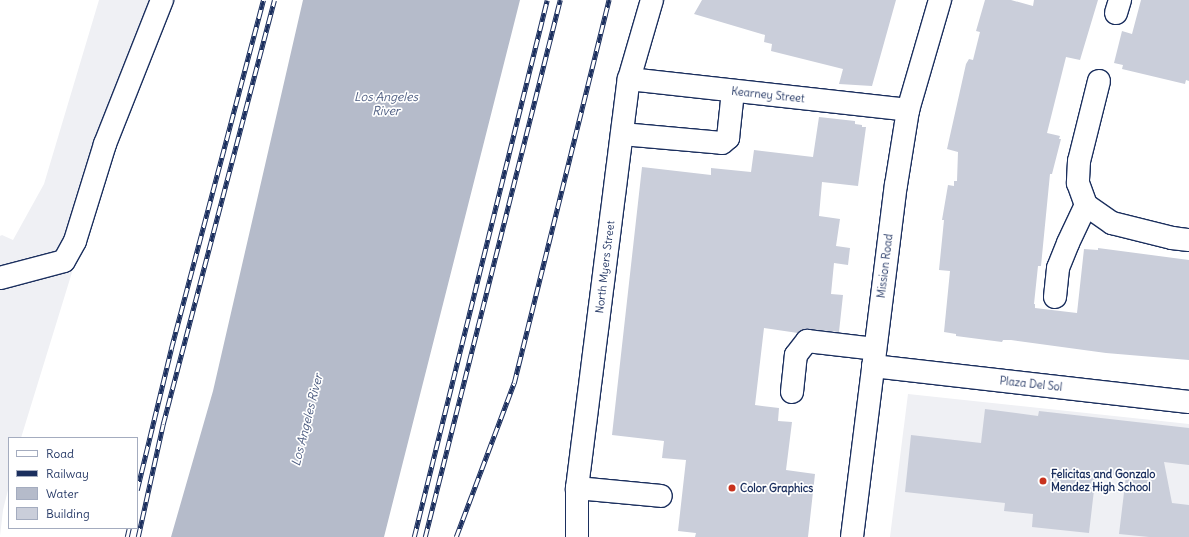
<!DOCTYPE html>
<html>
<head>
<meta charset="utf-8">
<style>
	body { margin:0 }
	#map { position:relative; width:1189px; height:537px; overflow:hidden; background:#fff; font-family:Delius,sans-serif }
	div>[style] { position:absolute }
	.built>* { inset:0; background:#eff0f4 }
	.water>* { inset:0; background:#b5bbca }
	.building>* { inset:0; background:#caceda }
	.roads { filter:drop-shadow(1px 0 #1b2f5e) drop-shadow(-1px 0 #1b2f5e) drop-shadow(0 1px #1b2f5e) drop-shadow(0 -1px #1b2f5e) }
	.minor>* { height:22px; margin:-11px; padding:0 11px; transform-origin:11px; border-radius:11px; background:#fff }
	.major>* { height:22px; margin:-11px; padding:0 11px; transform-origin:11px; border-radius:11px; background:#fff }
	.rail>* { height:4.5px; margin-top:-2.25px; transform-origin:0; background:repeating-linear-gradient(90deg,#fff 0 9px,#1b2f5e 0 18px); box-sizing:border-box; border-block:1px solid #1b2f5e }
	.dots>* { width:11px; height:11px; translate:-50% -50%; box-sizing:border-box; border:2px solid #fff; border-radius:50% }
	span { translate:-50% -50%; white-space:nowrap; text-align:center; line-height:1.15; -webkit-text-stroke:3.5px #fff; paint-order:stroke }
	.street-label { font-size:11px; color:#1b2f5e }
	.poi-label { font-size:11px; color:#1b2f5e; font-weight:700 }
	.left { translate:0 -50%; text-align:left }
	.water-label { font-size:12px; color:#49597e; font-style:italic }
	.legend { position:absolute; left:8px; top:437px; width:130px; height:92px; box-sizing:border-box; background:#fff; border:1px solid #a4acbf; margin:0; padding:5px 7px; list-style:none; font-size:12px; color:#1b2f5e }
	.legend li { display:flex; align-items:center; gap:8px; height:20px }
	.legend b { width:20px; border:1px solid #a4acbf }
</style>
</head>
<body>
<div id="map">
	<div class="built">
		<div style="clip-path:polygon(99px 0,171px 0,81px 243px,21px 438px,9px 438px,9px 486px,3px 510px,0 536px,0 236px,2px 235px,13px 240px,44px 184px)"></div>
		<div style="clip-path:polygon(908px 394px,1189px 424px,1189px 537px,890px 537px)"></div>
	</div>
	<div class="water">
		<div style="clip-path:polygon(303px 0,520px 0,384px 537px,171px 537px,213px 391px)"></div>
	</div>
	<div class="building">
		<div style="clip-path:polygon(702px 0,896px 0,872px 86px,839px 84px,843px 69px,771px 51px,772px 44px,764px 42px,765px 35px,694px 14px)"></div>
		<div style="clip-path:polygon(985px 0,1011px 0,1033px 6px,1034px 0,1098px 0,1080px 60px,1066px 57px,1047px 133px,1060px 136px,1059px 139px,1061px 139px,1052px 174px,1050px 174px,1041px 266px,1038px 266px,1034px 304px,1035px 304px,1035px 308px,1077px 313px,1084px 249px,1098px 250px,1098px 248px,1189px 260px,1189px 360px,1106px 353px,1011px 340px,1003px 340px,1002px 342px,956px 336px,956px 334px,944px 332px,950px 271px,939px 270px,944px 220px,942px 220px,948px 185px,954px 186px,954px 181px,957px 181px,958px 152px,947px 149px,966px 64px,969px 59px,973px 60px,980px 32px,976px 31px)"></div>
		<div style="clip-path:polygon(1141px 0,1189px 0,1189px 81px,1186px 80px,1185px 84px,1122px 69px,1123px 65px,1114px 63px,1122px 31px,1132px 34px)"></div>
		<div style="clip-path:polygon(819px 117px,855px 121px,855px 124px,862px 125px,862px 127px,866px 127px,858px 186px,822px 182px,819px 216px,840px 219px,836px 246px,850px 248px,848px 265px,834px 263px,831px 294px,843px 295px,839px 332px,808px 329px,798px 333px,764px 328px,755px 405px,779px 408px,778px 421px,792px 422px,786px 470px,815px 474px,808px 537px,695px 537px,696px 533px,678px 531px,686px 460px,662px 458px,664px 441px,612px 435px,642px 167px,711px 175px,711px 168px,751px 172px,754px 150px,813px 157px)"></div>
		<div style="clip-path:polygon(985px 409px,1038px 416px,1039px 411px,1189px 428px,1189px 465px,1164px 462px,1172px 503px,1189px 505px,1189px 537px,1149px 537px,1119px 534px,1126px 476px,1096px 473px,1089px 533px,1032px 527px,1033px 514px,1004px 511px,1005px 503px,905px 492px,911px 435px,981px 443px)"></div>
	</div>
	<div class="roads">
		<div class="minor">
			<div style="left:1116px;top:13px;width:14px;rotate:-73deg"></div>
			<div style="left:629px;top:79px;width:281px;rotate:6.3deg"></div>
			<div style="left:1099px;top:81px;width:82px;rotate:104deg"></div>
			<div style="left:1079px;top:161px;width:22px;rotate:93deg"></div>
			<div style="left:1078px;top:183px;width:23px;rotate:70deg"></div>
			<div style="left:1086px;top:205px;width:32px;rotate:35deg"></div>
			<div style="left:1112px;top:223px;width:62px;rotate:14deg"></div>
			<div style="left:1172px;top:238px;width:17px;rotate:7deg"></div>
			<div style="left:622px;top:134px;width:100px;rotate:5.1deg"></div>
			<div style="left:722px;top:143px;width:8px;rotate:-40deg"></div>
			<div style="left:728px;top:138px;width:47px;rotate:-83.9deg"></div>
			<div style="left:0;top:278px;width:66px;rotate:-14.9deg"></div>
			<div style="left:64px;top:261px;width:23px;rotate:-61deg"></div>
			<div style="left:75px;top:241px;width:102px;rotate:-72.8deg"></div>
			<div style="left:105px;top:144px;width:155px;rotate:-68.4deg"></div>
			<div style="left:1055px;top:297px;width:29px;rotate:-84deg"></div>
			<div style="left:1058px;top:268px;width:27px;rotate:-68deg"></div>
			<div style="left:1068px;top:243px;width:42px;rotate:-64.7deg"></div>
			<div style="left:873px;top:366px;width:318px;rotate:6.5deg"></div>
			<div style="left:792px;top:392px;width:37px;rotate:-84deg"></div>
			<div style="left:796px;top:355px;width:18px;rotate:-52deg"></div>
			<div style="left:807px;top:341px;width:68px;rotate:6.7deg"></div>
			<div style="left:577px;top:488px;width:84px;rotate:5.4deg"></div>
			<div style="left:577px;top:537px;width:49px;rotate:-90deg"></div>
			<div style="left:577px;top:488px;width:412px;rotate:-82.8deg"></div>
			<div style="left:629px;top:79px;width:82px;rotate:-73.8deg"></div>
		</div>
		<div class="major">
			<div style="left:852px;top:537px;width:355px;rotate:-82.9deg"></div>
			<div style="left:896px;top:185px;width:76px;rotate:-80.9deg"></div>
			<div style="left:908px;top:110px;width:115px;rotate:-73.8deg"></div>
		</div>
	</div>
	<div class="rail">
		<div style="left:137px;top:490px;width:145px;rotate:-76.4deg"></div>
		<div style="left:171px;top:349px;width:361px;rotate:-75.2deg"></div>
		<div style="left:127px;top:537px;width:9px;rotate:-77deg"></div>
		<div style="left:138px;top:537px;width:116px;rotate:-77.5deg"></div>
		<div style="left:163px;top:424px;width:438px;rotate:-75.3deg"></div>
		<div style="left:414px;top:537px;width:553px;rotate:-76.09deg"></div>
		<div style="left:425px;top:537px;width:554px;rotate:-75.89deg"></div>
		<div style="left:456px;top:537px;width:165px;rotate:-69.4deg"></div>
		<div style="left:514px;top:383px;width:395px;rotate:-76.1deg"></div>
	</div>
	<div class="dots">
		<div style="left:1043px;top:481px;background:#c8321e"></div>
		<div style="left:732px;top:488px;background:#c8321e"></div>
	</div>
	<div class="street-label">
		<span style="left:768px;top:95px;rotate:6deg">Kearney Street</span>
		<span style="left:885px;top:266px;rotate:-83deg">Mission Road</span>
		<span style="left:605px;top:267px;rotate:-83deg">North Myers Street</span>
		<span style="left:1031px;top:384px;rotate:6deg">Plaza Del Sol</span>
	</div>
	<div class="poi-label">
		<span class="left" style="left:1051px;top:481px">Felicitas and Gonzalo<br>Mendez High School</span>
		<span class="left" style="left:740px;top:488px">Color Graphics</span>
	</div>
	<div class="water-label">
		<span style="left:386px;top:104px">Los Angeles<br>River</span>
		<span style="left:307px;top:420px;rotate:-76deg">Los Angeles River</span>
	</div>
	<ul class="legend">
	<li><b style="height:5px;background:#fff"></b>Road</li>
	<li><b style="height:5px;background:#1b2f5e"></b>Railway</li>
	<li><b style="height:11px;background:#b5bbca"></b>Water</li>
	<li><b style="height:11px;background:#caceda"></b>Building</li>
	</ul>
</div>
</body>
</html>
